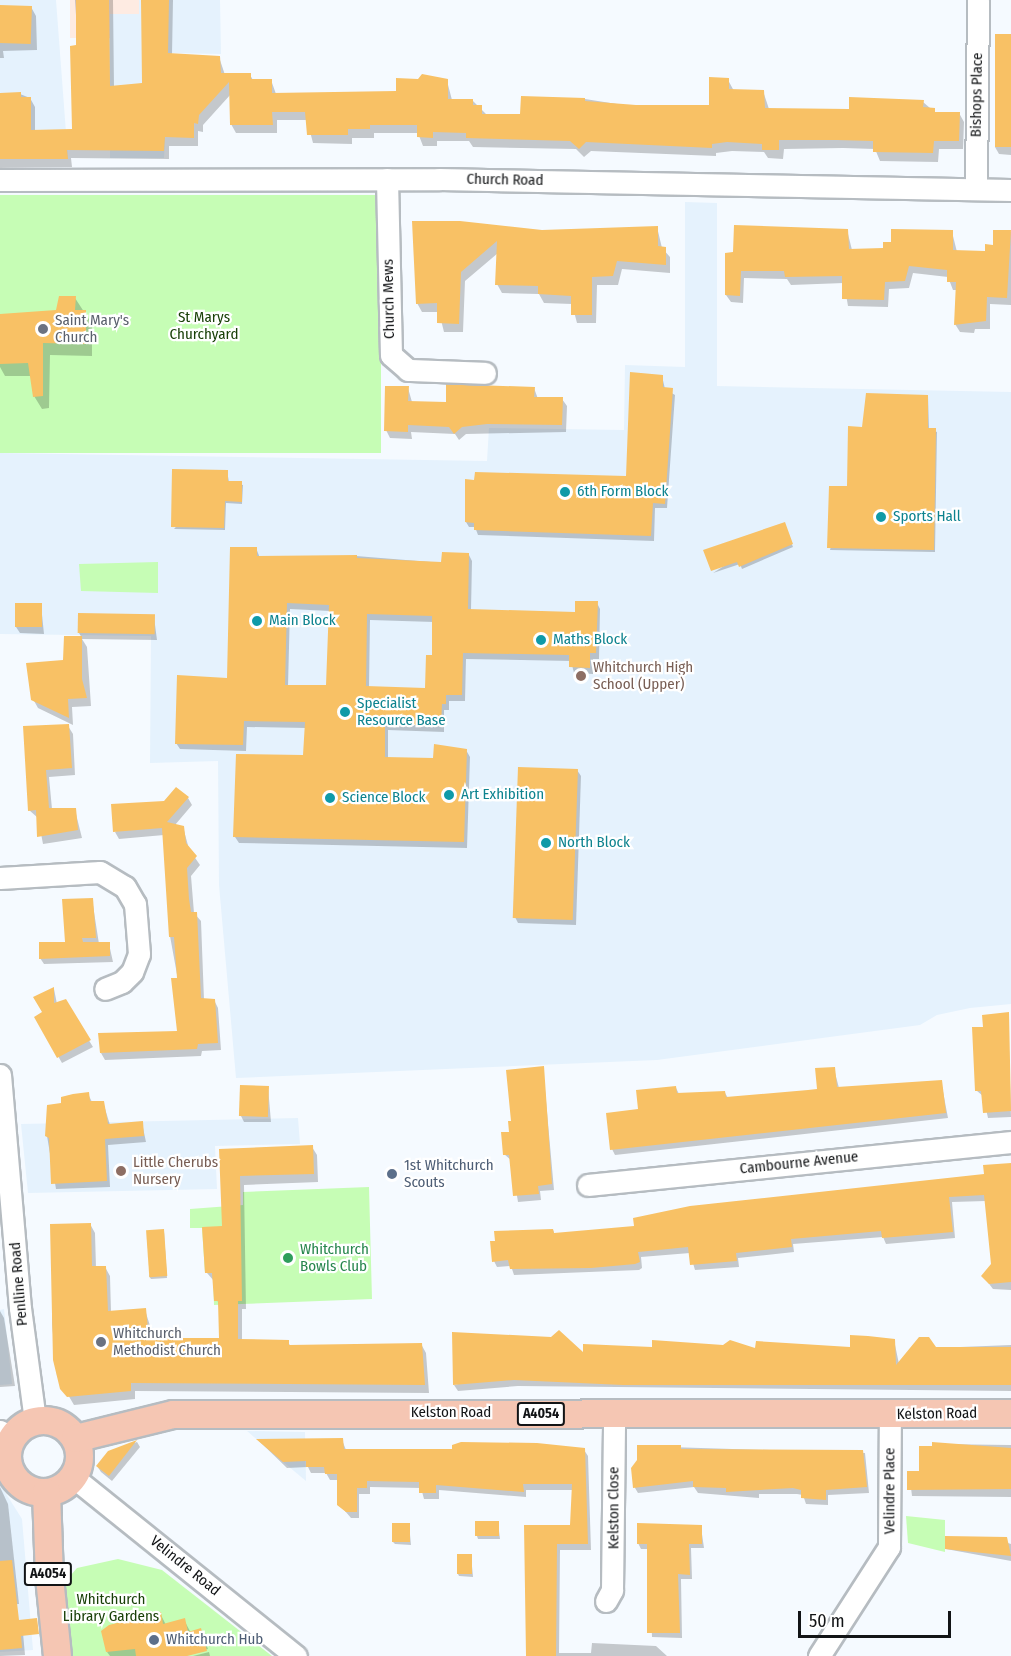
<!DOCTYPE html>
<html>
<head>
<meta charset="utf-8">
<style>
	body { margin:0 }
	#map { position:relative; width:1011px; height:1656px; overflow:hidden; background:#f5faff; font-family:"Fira Sans Condensed",sans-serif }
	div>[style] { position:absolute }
	.built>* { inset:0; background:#e5f2fd }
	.industrial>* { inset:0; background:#feebe2 }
	.green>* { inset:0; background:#c6fdb5; transform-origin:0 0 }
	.shadow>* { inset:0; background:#0003 }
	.building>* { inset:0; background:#f8c165; transform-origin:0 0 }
	.roads { filter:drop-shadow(2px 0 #b6bcc1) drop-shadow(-2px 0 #b6bcc1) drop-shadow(0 2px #b6bcc1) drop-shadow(0 -2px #b6bcc1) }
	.minor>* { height:21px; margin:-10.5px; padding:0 10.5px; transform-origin:10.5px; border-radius:10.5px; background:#fff }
	.major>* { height:27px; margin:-13.5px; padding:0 13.5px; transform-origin:13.5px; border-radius:13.5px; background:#f5c6b3 }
	.major>.ring { margin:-13.5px; padding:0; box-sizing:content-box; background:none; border:27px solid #f5c6b3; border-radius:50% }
	.dots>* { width:16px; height:16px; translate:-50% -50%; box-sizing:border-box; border:3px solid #fff; border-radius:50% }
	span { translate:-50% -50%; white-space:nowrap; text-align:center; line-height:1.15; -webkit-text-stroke:4.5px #fff; paint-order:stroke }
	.shield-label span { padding:2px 4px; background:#fff; border:2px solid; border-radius:4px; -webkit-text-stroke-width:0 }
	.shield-label { font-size:14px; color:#121416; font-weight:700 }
	.street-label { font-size:15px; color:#121416 }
	.park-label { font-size:15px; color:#194008 }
	.worship-label { font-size:15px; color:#5b616d }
	.left { translate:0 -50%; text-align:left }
	.culture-label { font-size:15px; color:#0d838f }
	.education-label { font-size:15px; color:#785e54 }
	.service-label { font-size:15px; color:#4e5e75 }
	.leisure-label { font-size:15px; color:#27864d }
	.scale { position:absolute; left:798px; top:1611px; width:153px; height:27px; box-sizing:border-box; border:3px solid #121416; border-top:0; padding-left:8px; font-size:18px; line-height:21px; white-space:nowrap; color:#121416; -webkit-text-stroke:4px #fff; paint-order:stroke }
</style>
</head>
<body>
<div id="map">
	<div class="built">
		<div style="clip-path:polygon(0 0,56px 0,68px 159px,0 159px)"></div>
		<div style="clip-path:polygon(139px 0,220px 0,221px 54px,169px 53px,164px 158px,110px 158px,110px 14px,139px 14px)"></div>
		<div style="clip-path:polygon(685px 202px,717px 203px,717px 386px,1011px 392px,1011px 1004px,970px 1008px,937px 1015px,920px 1025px,657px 1060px,236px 1078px,219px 885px,218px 761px,150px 763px,151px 636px,0 634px,0 453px,487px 461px,489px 428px,624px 430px,625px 365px,685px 367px)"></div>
		<div style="clip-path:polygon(298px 1118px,300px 1144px,215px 1146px,217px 1189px,28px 1193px,21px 1124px)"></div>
		<div style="clip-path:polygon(4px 1309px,12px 1384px,0 1385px,0 1310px)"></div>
		<div style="clip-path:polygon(247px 1431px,305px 1432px,306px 1481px,282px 1461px)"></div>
		<div style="clip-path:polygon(0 1484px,22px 1519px,33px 1650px,0 1652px)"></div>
	</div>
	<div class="industrial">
		<div style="clip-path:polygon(70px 0,139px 0,139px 14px,110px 14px,110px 38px,70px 38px)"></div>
	</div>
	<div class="green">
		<div style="left:0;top:195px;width:381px;height:258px"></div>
		<div style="clip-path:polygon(158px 562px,158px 593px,81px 591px,79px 564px)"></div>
		<div style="clip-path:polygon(369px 1187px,372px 1299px,214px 1305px,213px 1273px,205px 1273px,202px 1228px,190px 1228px,190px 1209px,243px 1205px,243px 1192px)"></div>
		<div style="clip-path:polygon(906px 1516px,945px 1520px,945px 1552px,908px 1543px)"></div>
		<div style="clip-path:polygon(118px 1559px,162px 1570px,272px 1656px,68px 1656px,61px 1597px,64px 1583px,77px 1568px)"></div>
	</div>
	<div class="shadow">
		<div style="clip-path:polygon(75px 0,113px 0,114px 87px,144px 84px,143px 0,173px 0,172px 55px,219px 57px,225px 75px,250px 75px,253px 80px,271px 80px,276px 94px,397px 93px,447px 81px,452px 100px,472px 100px,487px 115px,522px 116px,585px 99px,636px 107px,710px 107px,728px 80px,734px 91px,763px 91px,769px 109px,850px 110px,923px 102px,937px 114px,959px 113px,964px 122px,963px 149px,939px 149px,938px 162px,880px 161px,875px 149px,843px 148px,784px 149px,783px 159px,768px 158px,764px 152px,732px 151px,716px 153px,716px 156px,591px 151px,584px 157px,576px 149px,473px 147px,469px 141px,437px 141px,437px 146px,423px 146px,418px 133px,374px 133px,374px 138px,352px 138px,352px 144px,313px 143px,307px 120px,277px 120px,277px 133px,236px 133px,231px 124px,231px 94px,203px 125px,203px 132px,198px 131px,198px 146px,169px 146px,169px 159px,71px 158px,72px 167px,0 168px,0 94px,20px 94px,30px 98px,35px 107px,35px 131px,73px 130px,78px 46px)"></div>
		<div style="clip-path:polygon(0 7px,31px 7px,36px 16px,37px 50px,3px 51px,4px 58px,0 58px)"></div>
		<div style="clip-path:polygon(996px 36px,1011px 36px,1011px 155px,999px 154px,995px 147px)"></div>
		<div style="clip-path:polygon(413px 222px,542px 231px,657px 227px,662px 248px,670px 257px,670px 273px,622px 269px,618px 285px,597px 285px,596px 323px,577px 323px,572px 304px,544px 303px,539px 294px,502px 293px,497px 284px,498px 253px,465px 281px,463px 332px,444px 332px,439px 312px,422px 312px,417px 303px)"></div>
		<div style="clip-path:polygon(847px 230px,852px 250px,885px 249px,952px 232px,957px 252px,986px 253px,994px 247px,994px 232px,1011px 232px,1011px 305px,990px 304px,990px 329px,975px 329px,974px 333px,960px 332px,955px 324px,957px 290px,953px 290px,948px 277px,913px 273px,909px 288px,889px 289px,888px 307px,848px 306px,844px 283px,791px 285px,787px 279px,744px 278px,743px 303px,731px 302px,726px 295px,726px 254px)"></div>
		<div style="clip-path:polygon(75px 298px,92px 324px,92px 356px,50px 355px,49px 408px,42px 409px,34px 396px,32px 376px,5px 376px,0 367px,0 315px,57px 312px)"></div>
		<div style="clip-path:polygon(662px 376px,665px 389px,675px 395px,667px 508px,655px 508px,654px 541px,478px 535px,475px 527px,469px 527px,466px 522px,628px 478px)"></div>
		<div style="clip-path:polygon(408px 388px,412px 402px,448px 404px,534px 388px,538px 399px,562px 399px,567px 406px,566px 432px,466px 434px,459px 440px,455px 434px,411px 432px,412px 439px,390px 438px,386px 430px)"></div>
		<div style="clip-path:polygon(928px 396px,929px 429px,937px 432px,935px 552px,830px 550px,863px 428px)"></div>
		<div style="clip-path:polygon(227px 471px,229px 482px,243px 485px,242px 504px,226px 503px,225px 530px,174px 529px)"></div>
		<div style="clip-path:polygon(785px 527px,793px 547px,742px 569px,740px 564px,713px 573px)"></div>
		<div style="clip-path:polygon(evenodd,256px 548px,260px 558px,356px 556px,443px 563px,469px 555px,472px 561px,471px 610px,576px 614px,597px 603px,600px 609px,599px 659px,593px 659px,593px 674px,574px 673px,571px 661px,466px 659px,465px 701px,449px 701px,449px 710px,444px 710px,444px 732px,388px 730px,388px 759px,435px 760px,466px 750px,470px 757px,467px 848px,239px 843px,235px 837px,304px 757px,306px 728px,247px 727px,246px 751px,180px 749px,176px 743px,228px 679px,256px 548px,290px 609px,330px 611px,328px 687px,288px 686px,290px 609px,256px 548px,370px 620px,434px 622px,433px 656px,427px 690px,369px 688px,370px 620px)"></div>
		<div style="clip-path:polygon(41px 605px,44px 634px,20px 633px,16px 627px)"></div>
		<div style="clip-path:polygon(154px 617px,157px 640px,82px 639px,87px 647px,91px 706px,72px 707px,73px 725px,38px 708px,33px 699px,65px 662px,66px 637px,82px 638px,79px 633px)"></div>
		<div style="clip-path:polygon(68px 726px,73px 734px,75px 775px,49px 777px,52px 809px,75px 810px,82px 838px,43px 844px,38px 818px,29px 810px,24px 728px)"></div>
		<div style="clip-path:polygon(577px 770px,581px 776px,576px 925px,518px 923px,515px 917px)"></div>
		<div style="clip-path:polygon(188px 798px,192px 805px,175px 825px,183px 827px,189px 849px,200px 865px,191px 876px,194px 913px,201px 921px,204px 1000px,214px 1000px,218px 1008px,221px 1050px,202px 1051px,201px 1056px,105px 1060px,101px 1053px,178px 1032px,178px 980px,170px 936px,164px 835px,119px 839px,115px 832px,165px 803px)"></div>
		<div style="clip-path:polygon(92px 899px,99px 944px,109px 944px,113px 962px,44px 964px,40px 958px,67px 944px)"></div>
		<div style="clip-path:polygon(54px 989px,57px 1004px,65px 1001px,93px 1047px,62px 1063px,36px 1018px,44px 1013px)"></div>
		<div style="clip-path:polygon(1008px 1014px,1011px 1117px,988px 1118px,983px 1096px,977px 1091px,984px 1028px)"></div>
		<div style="clip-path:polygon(543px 1067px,554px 1190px,540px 1191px,541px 1200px,518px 1202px,511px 1160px,504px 1154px,513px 1122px)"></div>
		<div style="clip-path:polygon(834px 1069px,839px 1088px,941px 1081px,948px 1118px,615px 1155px,612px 1149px,640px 1110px,676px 1088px,679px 1094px,725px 1093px,728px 1098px,818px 1090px)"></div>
		<div style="clip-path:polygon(268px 1087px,271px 1122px,244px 1122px,241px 1116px)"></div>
		<div style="clip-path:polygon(88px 1094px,92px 1102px,103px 1102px,110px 1125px,142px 1123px,146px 1142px,108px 1145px,110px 1187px,56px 1189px,47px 1136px,62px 1104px)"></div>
		<div style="clip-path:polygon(312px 1147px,317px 1155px,318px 1182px,244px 1185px,246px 1309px,242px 1309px,242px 1340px,288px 1342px,291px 1347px,421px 1344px,426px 1353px,429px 1393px,135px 1391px,135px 1399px,74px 1405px,57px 1376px,52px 1324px,52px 1225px,90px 1224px,95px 1233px,96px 1268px,105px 1267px,110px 1276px,111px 1312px,145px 1310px,152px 1332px,179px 1333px,183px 1340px,220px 1339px,219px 1308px,214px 1281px,207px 1273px,203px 1229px,223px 1228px,220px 1150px)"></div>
		<div style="clip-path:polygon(1011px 1164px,1011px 1290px,993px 1289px,983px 1276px,992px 1265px,986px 1201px,952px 1202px,955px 1238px,886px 1244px,883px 1237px,793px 1244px,794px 1252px,738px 1258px,739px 1267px,695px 1270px,690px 1253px,641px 1257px,642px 1268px,639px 1270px,514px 1275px,511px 1266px,497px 1267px,494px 1261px,553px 1230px,555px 1235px,636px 1227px,985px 1176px)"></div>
		<div style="clip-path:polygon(164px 1231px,167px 1278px,151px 1279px,149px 1276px)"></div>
		<div style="clip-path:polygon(0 1311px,4px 1318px,15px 1386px,0 1387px)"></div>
		<div style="clip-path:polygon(894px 1340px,899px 1364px,935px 1348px,1011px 1345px,1011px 1391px,518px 1386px,458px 1391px,454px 1385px,584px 1355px,653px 1349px,851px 1348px)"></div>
		<div style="clip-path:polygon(258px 1440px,342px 1440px,346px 1450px,584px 1450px,588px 1456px,591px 1550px,560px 1550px,559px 1653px,591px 1653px,592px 1643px,656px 1646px,667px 1656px,528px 1656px,526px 1527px,572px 1526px,573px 1490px,526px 1490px,526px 1497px,439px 1490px,439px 1499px,424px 1499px,421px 1488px,370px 1487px,370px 1494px,359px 1494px,359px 1518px,351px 1518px,339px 1504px,338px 1480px,330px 1480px,326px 1473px,311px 1473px,308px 1467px,287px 1468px)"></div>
		<div style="clip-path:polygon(137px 1442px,140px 1447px,112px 1481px,101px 1472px,97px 1466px,109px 1452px)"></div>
		<div style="clip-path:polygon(933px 1444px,1011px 1445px,1011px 1497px,912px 1496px,909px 1472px,920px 1472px)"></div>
		<div style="clip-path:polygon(638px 1446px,865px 1453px,869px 1493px,828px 1495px,828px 1505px,806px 1504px,803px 1495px,797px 1494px,759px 1494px,759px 1498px,698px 1493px,694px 1487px,638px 1493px,635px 1488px)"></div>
		<div style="clip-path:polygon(0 1487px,8px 1504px,19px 1604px,0 1605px)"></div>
		<div style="clip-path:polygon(498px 1523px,500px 1539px,478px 1539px,477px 1536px)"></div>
		<div style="clip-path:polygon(409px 1524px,411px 1545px,395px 1544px,393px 1542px)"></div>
		<div style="clip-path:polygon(701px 1527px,704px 1548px,691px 1548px,692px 1579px,681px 1579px,682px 1638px,652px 1637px,648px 1549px,641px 1549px,638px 1543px)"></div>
		<div style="clip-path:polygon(1008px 1543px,1011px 1544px,1011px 1561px,946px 1549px)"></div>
		<div style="clip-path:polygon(471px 1555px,473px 1577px,459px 1576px,458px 1574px)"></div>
		<div style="clip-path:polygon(160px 1613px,166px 1625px,184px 1620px,191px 1633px,201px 1630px,208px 1649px,181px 1656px,110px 1656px,107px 1652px)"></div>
		<div style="clip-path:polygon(0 1628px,23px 1633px,25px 1655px,0 1656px)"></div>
		<div style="clip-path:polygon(209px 1652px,210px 1656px,193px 1656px)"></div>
	</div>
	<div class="building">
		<div style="clip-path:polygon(76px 0,109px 0,110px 86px,142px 83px,141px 0,169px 0,168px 53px,220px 56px,221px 73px,251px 73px,251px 79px,272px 79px,272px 93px,396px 91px,396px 78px,418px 79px,422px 74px,448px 79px,448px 99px,473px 99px,473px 105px,482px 105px,482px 114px,520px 114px,521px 96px,585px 98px,585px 101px,636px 105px,709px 105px,709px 77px,729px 78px,729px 89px,764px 90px,765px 108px,849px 109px,849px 97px,924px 100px,923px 107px,935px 108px,935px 112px,960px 112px,959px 141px,934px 141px,933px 153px,873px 152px,873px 141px,837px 140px,779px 140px,779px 150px,762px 150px,762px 144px,727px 142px,712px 144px,712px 148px,586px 142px,579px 149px,570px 141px,466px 138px,466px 133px,433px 132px,433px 138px,417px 137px,417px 125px,370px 125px,370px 129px,348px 129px,348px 135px,307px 135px,305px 112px,272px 112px,273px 125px,230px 125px,229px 82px,199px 115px,198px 124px,194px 123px,194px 138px,165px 137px,164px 151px,67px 150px,68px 159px,0 159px,0 93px,21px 92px,21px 97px,31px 97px,31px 130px,72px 129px,70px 46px,76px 45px)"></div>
		<div style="left:0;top:5px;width:32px;height:38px;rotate:2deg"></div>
		<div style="left:995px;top:34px;width:16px;height:113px"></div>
		<div style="clip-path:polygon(412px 221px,460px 221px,542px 230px,658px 226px,658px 246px,666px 247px,666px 265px,617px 261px,613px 276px,592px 277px,592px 315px,571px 315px,571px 296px,538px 294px,538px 286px,495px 285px,497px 241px,461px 272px,459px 324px,437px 323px,437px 303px,416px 304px)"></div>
		<div style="clip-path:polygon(734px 225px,848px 229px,849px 249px,883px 248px,883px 242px,891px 242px,891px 229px,953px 230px,953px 250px,985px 251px,985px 244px,993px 245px,993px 230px,1011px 230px,1007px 298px,987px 297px,986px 321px,954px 325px,956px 282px,947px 282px,947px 270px,909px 266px,905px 281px,885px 282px,884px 300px,842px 299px,842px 276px,785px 277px,784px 271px,741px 271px,740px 296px,725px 295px,725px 253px,733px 252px)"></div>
		<div style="clip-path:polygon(59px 296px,76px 296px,75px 310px,86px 310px,86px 344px,43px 343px,43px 396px,33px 397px,28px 363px,0 364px,0 314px,56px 310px)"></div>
		<div style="clip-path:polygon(630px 372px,663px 375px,663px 387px,673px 388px,665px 504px,653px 503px,651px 536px,474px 530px,474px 523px,465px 522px,465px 479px,474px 480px,475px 472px,626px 476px)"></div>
		<div style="clip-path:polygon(446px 384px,535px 387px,534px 397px,563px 397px,562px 425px,487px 424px,462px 427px,454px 434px,449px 427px,408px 425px,408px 432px,384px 431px,385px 386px,409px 386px,408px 401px,446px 402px)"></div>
		<div style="clip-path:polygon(866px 393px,928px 395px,928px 428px,936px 428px,934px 550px,827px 548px,829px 486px,847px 486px,848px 426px,862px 427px)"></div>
		<div style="clip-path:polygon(172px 469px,228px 470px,228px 481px,242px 481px,242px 502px,225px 501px,224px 528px,171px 527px)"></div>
		<div style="clip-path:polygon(785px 522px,793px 544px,739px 567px,737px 562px,711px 571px,703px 550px)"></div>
		<div style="clip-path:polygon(evenodd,230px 547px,257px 547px,257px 556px,357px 555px,357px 558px,441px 562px,442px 552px,469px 553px,468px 609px,575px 612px,575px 601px,598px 601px,596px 653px,590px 653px,590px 668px,569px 667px,569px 655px,463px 653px,462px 695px,446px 695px,446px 704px,442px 704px,441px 726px,385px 724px,385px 757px,433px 758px,434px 744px,467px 749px,464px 842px,233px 837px,236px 754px,303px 755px,305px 722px,244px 721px,243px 745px,175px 744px,177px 675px,227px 678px,230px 547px,287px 603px,329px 605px,326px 685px,285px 685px,287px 603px,230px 547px,367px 614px,432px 616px,432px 655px,426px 655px,425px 688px,366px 686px,367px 614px)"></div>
		<div style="left:15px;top:603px;width:27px;height:24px"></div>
		<div style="left:78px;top:613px;width:77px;height:20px;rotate:1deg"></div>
		<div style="clip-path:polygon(64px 636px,82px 636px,82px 679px,87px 698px,68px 699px,69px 718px,31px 700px,26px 663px,63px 660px)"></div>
		<div style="clip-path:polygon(69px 724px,72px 768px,46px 770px,49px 808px,76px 808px,78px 830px,37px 837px,36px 810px,28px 811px,23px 726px)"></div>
		<div style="left:518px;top:767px;width:60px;height:151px;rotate:2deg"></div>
		<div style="clip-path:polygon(176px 787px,189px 797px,167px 822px,184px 826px,186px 843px,197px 856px,187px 868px,189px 899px,191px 912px,197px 912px,201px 998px,215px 999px,218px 1043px,198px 1044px,197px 1049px,100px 1053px,98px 1033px,177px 1031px,171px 978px,177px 978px,174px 937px,169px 937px,162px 828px,113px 832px,111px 804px,164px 801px)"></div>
		<div style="clip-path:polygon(93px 898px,96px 938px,82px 938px,83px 942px,110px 942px,110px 956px,39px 959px,39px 942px,65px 942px,62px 899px)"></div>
		<div style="clip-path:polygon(54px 987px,54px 1003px,66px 999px,91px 1040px,57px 1058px,34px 1017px,42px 1012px,33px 997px)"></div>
		<div style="clip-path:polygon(1009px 1012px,1011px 1111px,983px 1113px,981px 1091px,975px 1091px,972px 1027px,983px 1027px,982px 1015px)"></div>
		<div style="clip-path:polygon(544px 1066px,552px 1184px,538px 1186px,539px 1194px,513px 1196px,509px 1155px,503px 1155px,501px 1132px,509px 1132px,508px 1121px,511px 1121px,506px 1070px)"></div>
		<div style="clip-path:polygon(835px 1067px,837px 1087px,942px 1080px,946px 1113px,610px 1150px,606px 1113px,638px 1109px,636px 1090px,676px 1086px,677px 1093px,725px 1091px,726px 1097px,808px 1090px,817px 1089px,815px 1068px)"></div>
		<div style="left:240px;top:1085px;width:29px;height:31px;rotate:2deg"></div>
		<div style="clip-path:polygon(89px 1092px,90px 1101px,104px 1101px,108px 1124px,143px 1121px,144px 1136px,105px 1139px,107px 1181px,51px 1184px,49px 1138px,45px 1136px,47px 1105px,61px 1103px,61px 1097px,73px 1094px)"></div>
		<div style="clip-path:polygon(313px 1145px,314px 1174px,240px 1176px,242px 1301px,238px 1301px,238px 1339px,289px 1340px,289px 1345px,422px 1343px,425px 1385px,131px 1383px,131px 1391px,67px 1397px,60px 1389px,53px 1360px,50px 1224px,91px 1223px,92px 1266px,106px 1266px,108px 1311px,146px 1308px,148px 1330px,180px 1331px,180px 1338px,219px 1338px,218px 1301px,214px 1301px,212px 1273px,205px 1273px,202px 1227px,222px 1226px,219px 1149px)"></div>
		<div style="clip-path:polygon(1011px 1163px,1011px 1282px,989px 1284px,981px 1276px,991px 1264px,984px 1195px,949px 1197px,953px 1232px,882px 1238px,881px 1231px,791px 1239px,792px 1247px,736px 1253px,737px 1261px,690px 1265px,688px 1247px,638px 1252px,640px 1262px,635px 1264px,591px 1268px,510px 1269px,508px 1260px,492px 1262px,490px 1241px,495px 1241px,494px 1231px,553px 1229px,554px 1233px,634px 1226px,633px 1218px,690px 1206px,984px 1174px,983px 1165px)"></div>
		<div style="left:164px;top:1229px;width:47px;height:18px;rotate:86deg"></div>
		<div style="clip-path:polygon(559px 1330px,583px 1352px,583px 1344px,652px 1347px,652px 1340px,723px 1345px,730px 1340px,755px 1348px,756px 1341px,850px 1347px,850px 1335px,868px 1336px,895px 1339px,896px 1365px,919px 1337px,929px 1337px,936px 1347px,1011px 1347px,1011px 1385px,623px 1385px,514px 1380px,453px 1385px,452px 1332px,551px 1337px)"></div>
		<div style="clip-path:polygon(343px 1438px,344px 1449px,452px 1449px,452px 1445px,461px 1442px,537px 1443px,585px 1448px,588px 1544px,557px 1544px,556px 1656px,526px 1656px,524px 1525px,570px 1525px,572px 1484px,523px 1484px,524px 1492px,436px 1485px,436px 1493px,419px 1493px,419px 1482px,367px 1481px,367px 1488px,357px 1488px,357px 1512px,346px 1512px,337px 1505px,337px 1474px,325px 1474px,324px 1467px,306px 1467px,306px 1461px,283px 1462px,256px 1439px)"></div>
		<div style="clip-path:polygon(137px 1440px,109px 1476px,96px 1466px,108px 1451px)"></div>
		<div style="clip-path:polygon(932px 1442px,1011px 1448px,1011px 1489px,907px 1490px,907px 1471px,919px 1471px,919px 1446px,932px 1446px)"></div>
		<div style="clip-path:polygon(637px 1445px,681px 1445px,681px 1449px,863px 1450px,867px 1487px,826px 1490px,826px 1500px,801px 1498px,801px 1490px,793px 1488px,726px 1492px,726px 1488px,693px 1487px,693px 1481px,633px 1488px,631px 1468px,637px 1460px)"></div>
		<div style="left:475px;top:1521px;width:24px;height:15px"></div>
		<div style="left:392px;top:1523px;width:18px;height:19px"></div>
		<div style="clip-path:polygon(637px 1523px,702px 1525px,702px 1544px,689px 1544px,690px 1575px,678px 1574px,680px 1633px,647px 1633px,647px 1544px,637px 1544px)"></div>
		<div style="clip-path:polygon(945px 1536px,1007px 1537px,1011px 1556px,945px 1549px)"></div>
		<div style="left:457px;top:1554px;width:15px;height:20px"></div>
		<div style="clip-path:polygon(12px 1560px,19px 1620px,37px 1618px,39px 1634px,21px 1636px,22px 1648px,0 1650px,0 1561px)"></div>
		<div style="clip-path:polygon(161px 1612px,163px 1624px,185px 1618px,188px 1632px,201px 1628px,207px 1651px,187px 1656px,136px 1656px,135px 1649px,106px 1652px,101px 1631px,109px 1625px)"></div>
	</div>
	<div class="roads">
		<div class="minor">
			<div style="left:387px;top:179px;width:176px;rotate:88.7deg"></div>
			<div style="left:391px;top:355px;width:23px;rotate:41deg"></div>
			<div style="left:408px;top:370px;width:77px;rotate:2.2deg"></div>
			<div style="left:0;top:180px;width:439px;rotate:-0.1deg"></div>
			<div style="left:439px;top:179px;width:572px;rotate:1.1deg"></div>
			<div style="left:976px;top:189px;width:189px;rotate:-89.4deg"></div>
			<div style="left:0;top:878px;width:100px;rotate:-3.4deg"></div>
			<div style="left:100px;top:872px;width:29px;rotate:31deg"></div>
			<div style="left:125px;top:887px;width:20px;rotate:60deg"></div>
			<div style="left:135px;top:904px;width:50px;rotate:85.4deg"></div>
			<div style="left:139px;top:954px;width:19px;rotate:111deg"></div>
			<div style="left:132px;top:972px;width:14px;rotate:135deg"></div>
			<div style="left:122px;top:982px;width:18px;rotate:158deg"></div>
			<div style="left:0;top:1075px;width:234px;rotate:85.1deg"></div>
			<div style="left:20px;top:1308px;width:113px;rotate:82.4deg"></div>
			<div style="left:588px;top:1185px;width:425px;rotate:-5.8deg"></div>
			<div style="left:0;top:1431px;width:13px;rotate:27deg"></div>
			<div style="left:73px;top:1477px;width:286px;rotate:38.8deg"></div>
			<div style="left:606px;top:1601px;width:13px;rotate:-61deg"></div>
			<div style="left:612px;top:1590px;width:176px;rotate:-89.3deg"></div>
			<div style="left:819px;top:1656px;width:130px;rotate:-57.3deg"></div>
			<div style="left:889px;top:1547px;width:133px;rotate:-89.6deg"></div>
		</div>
		<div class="major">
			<div class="ring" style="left:7px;top:1420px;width:45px;height:45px"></div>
			<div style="left:75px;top:1438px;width:101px;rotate:-13.8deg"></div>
			<div style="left:173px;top:1414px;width:838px;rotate:-0.07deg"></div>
			<div style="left:46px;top:1492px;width:85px;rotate:88deg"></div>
			<div style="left:49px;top:1577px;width:79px;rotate:84.2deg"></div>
		</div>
	</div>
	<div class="dots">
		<div style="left:43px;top:329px;background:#6b7280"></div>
		<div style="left:565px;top:492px;background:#0f9aa8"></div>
		<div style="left:881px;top:517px;background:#0f9aa8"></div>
		<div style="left:257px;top:621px;background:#0f9aa8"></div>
		<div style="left:541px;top:640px;background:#0f9aa8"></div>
		<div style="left:581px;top:676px;background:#8d6e63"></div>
		<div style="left:345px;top:712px;background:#0f9aa8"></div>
		<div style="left:449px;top:795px;background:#0f9aa8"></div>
		<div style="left:330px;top:798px;background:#0f9aa8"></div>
		<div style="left:546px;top:843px;background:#0f9aa8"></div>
		<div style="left:121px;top:1171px;background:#8d6e63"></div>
		<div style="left:392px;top:1174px;background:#5c6f8a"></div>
		<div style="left:288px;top:1258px;background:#2e9e5b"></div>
		<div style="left:101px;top:1342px;background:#6b7280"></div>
		<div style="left:154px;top:1640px;background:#5c6f8a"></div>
	</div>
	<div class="shield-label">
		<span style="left:541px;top:1414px">A4054</span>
		<span style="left:48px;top:1574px">A4054</span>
	</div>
	<div class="street-label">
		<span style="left:977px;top:95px;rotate:-89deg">Bishops Place</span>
		<span style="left:505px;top:180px;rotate:1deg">Church Road</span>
		<span style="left:389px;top:299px;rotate:-91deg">Church Mews</span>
		<span style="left:799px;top:1163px;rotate:-6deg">Cambourne Avenue</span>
		<span style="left:19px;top:1284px;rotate:-95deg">Penlline Road</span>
		<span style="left:451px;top:1413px">Kelston Road</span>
		<span style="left:937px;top:1414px;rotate:-1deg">Kelston Road</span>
		<span style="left:890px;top:1491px;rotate:-90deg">Velindre Place</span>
		<span style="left:614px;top:1508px;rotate:-90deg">Kelston Close</span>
		<span style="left:185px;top:1566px;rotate:39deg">Velindre Road</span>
	</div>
	<div class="park-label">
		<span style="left:204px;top:326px">St Marys<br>Churchyard</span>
		<span style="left:111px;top:1608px">Whitchurch<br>Library Gardens</span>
	</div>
	<div class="worship-label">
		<span class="left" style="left:55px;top:329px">Saint Mary's<br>Church</span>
		<span class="left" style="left:113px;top:1342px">Whitchurch<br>Methodist Church</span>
	</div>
	<div class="culture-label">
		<span class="left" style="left:577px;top:492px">6th Form Block</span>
		<span class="left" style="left:893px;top:517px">Sports Hall</span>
		<span class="left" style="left:269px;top:621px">Main Block</span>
		<span class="left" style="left:553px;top:640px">Maths Block</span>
		<span class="left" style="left:357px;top:712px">Specialist<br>Resource Base</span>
		<span class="left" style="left:461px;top:795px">Art Exhibition</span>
		<span class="left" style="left:342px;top:798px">Science Block</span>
		<span class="left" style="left:558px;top:843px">North Block</span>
	</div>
	<div class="education-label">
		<span class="left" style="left:593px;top:676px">Whitchurch High<br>School (Upper)</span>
		<span class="left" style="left:133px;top:1171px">Little Cherubs<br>Nursery</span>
	</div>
	<div class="service-label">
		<span class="left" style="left:404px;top:1174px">1st Whitchurch<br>Scouts</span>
		<span class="left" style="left:166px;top:1640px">Whitchurch Hub</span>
	</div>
	<div class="leisure-label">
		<span class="left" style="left:300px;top:1258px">Whitchurch<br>Bowls Club</span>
	</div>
	<div class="scale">50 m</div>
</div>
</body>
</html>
